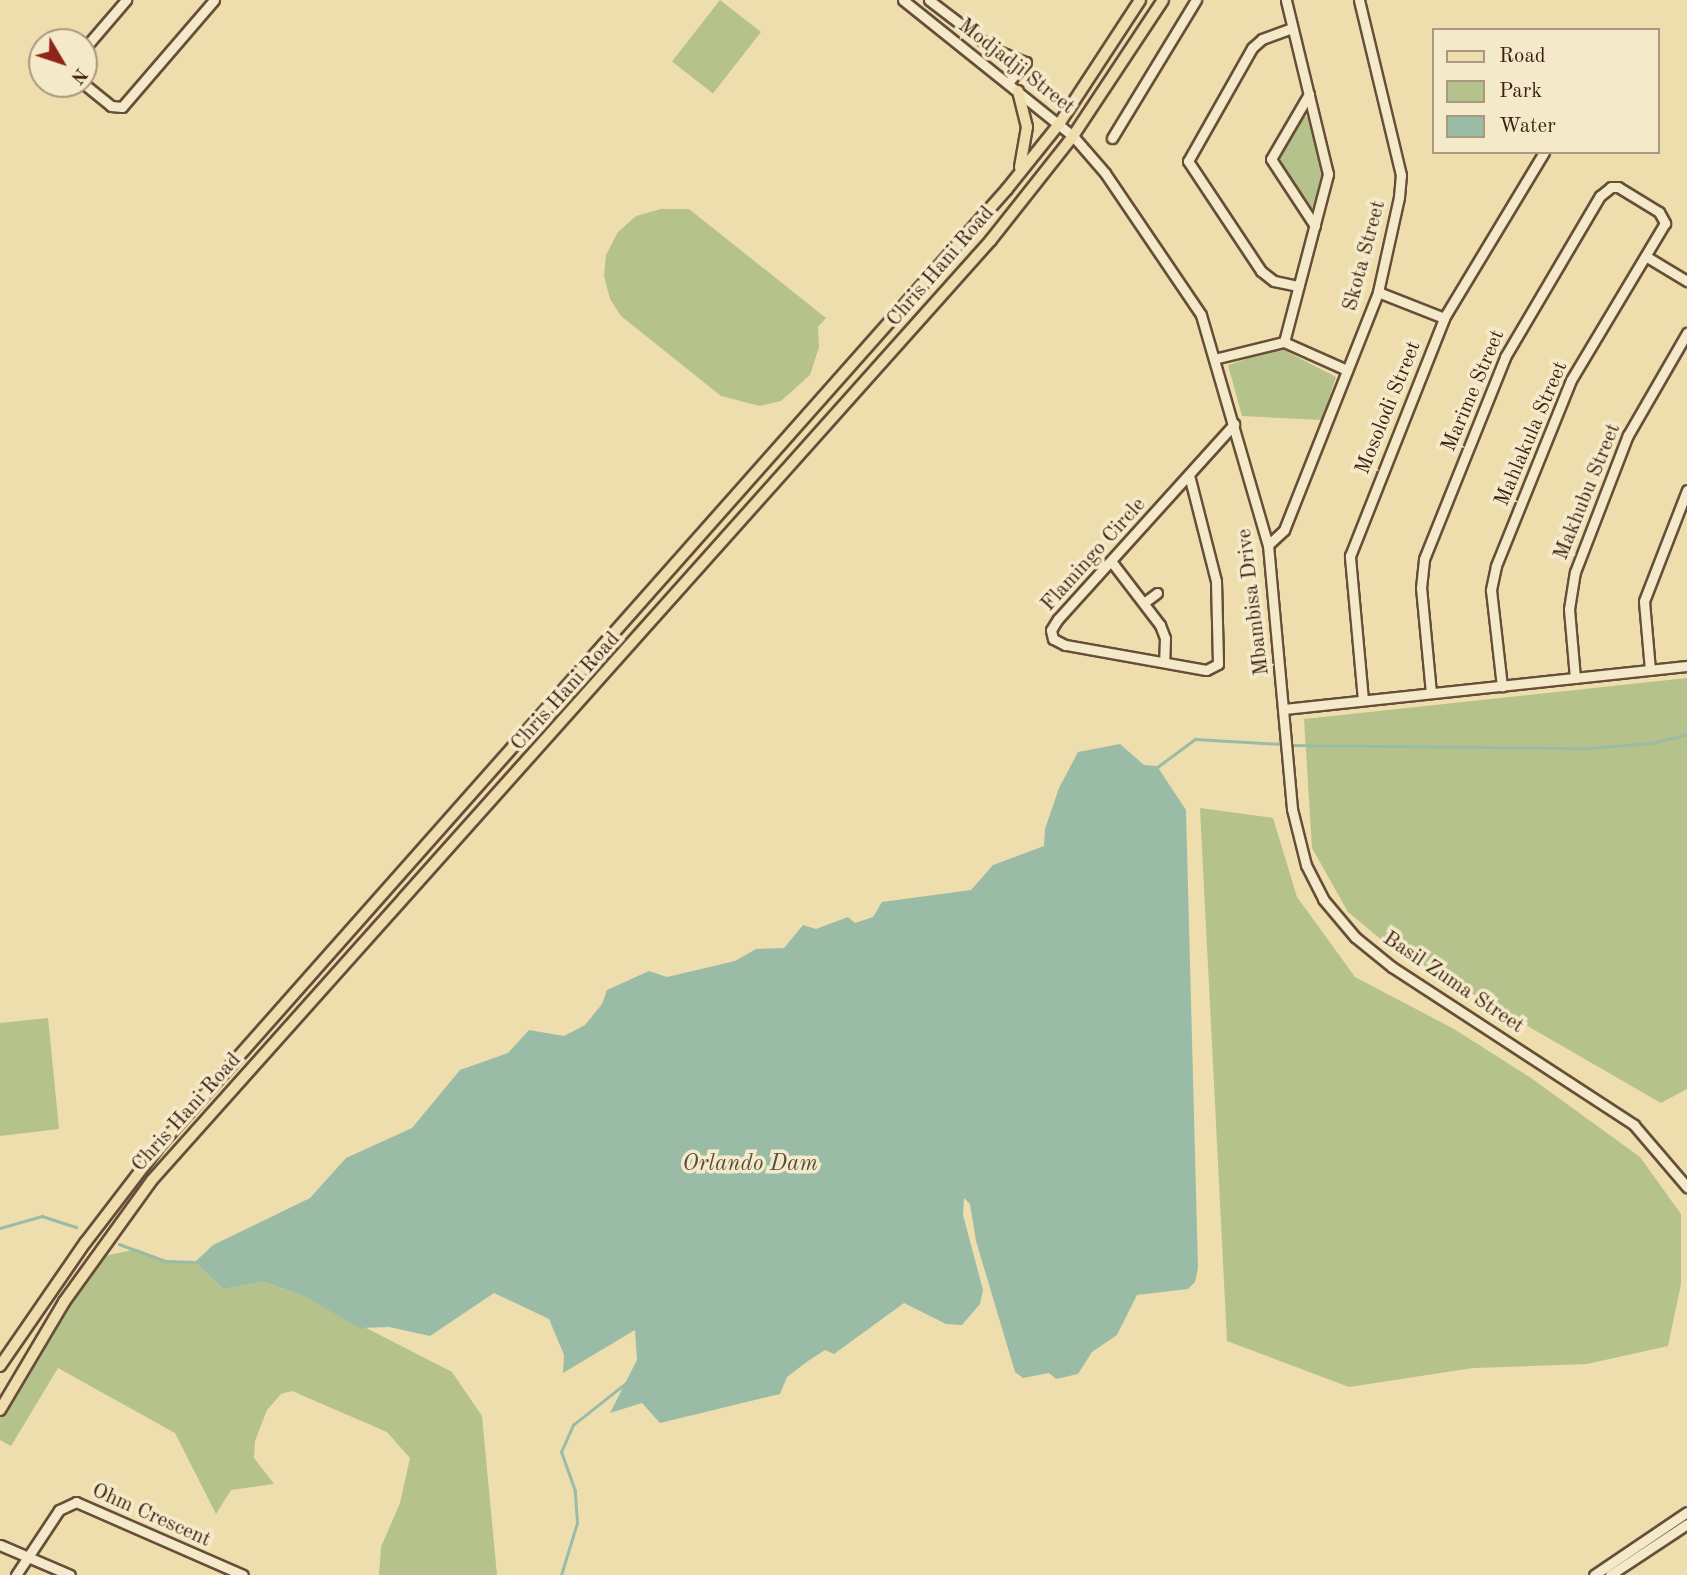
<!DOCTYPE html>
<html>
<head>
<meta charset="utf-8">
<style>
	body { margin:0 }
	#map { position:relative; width:1687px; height:1575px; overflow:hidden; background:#eedeae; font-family:"Old Standard TT",serif }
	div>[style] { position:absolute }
	.green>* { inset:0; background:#b5c28c; transform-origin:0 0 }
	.water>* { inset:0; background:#9abca7 }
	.stream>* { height:2.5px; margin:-1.25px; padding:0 1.25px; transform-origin:1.25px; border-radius:1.25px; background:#9abca7 }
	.roads { filter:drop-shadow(2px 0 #684e38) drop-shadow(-2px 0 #684e38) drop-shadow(0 2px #684e38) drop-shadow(0 -2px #684e38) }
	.minor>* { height:9px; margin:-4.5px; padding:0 4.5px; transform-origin:4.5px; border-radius:4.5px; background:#f4eaca }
	.major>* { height:10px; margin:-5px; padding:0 5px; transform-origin:5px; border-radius:5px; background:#eedeae }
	span { translate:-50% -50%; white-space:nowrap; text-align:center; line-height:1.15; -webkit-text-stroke:7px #f4eaca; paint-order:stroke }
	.street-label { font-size:21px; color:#3c1e11 }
	.water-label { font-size:23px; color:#584d3e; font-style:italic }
	.legend { position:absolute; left:1432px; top:28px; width:228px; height:126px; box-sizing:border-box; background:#f4eaca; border:2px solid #aa9880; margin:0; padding:9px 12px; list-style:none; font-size:21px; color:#3c1e11 }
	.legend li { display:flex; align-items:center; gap:14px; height:35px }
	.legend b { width:35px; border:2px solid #aa9880 }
	.north { position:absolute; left:28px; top:28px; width:70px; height:70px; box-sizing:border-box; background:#f4eaca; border:2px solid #aa9880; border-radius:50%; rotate:129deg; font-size:19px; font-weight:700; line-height:28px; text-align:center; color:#3c1e11 }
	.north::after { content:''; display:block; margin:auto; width:24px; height:32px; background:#8f2418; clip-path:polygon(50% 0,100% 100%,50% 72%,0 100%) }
</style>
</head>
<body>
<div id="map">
	<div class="green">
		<div style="left:720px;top:0;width:52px;height:78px;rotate:38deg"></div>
		<div style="clip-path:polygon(1301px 115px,1311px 118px,1324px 178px,1312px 208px,1306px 206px,1275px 159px)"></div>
		<div style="clip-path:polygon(661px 209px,689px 209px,826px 318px,818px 327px,819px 347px,810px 375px,781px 401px,760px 406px,721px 396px,621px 316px,610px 299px,604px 276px,606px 255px,618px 232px,636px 216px)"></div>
		<div style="clip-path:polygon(1280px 348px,1336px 377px,1322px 420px,1242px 416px,1228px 365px)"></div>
		<div style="clip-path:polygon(1687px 678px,1687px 1089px,1661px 1103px,1389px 946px,1348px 912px,1312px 848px,1304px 719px)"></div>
		<div style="clip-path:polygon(1200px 808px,1273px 818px,1297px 897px,1355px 977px,1454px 1029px,1531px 1078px,1640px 1157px,1681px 1214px,1681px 1284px,1668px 1346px,1587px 1364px,1473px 1368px,1349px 1387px,1227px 1341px)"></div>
		<div style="clip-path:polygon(48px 1018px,59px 1129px,0 1136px,0 1023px)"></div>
		<div style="clip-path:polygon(137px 1249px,166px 1261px,195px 1262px,223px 1289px,264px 1282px,304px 1296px,452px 1372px,482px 1416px,497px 1575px,379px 1575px,381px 1547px,400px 1503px,410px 1458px,387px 1432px,292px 1391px,281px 1394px,267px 1410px,255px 1441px,254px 1458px,274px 1484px,231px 1490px,216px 1514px,175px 1433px,58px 1368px,11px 1446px,0 1440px,0 1417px,15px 1384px,95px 1258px)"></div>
	</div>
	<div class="water">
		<div style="clip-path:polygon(1120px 744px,1144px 765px,1157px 766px,1186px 810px,1198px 1268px,1195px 1282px,1188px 1289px,1137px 1295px,1117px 1335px,1092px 1352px,1078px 1374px,1056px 1379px,1049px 1373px,1023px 1378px,1015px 1372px,976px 1241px,970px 1204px,964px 1198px,963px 1215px,983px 1290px,980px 1304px,962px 1325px,946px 1324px,904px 1303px,834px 1354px,825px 1350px,808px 1361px,787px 1377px,780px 1394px,660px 1423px,642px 1403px,610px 1413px,637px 1360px,635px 1330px,563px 1373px,564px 1355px,549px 1319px,494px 1293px,430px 1336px,389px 1327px,360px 1328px,304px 1296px,264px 1282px,223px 1289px,195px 1262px,213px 1245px,310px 1198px,346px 1158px,412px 1128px,460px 1070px,508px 1053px,529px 1030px,564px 1036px,585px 1025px,602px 1004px,607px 990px,649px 971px,667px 977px,735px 961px,756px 949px,784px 948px,803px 925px,816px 929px,848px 917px,855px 923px,873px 917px,882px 902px,971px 890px,993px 865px,1044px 846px,1045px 829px,1059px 788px,1078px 752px)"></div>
	</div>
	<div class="stream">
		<div style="left:1289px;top:745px;width:299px;rotate:0.6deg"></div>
		<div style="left:1588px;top:748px;width:64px;rotate:-4.5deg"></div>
		<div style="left:1652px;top:743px;width:36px;rotate:-14deg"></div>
		<div style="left:1156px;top:768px;width:49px;rotate:-36.6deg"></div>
		<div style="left:1195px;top:739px;width:88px;rotate:3.3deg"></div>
		<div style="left:0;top:1228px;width:44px;rotate:-15.9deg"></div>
		<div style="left:42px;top:1216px;width:36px;rotate:18deg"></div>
		<div style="left:119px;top:1244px;width:50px;rotate:19.9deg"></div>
		<div style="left:166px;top:1261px;width:29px;rotate:2deg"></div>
		<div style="left:561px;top:1575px;width:54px;rotate:-72.9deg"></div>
		<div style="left:577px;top:1523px;width:32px;rotate:-94deg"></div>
		<div style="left:575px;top:1491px;width:41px;rotate:-109.7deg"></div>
		<div style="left:561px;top:1452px;width:30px;rotate:-66deg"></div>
		<div style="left:573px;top:1425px;width:68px;rotate:-38.4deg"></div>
	</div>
	<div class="roads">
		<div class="minor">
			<div style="left:903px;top:0;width:218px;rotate:38.7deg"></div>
			<div style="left:1073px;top:136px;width:49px;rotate:49.1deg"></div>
			<div style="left:1105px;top:173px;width:171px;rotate:55.9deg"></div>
			<div style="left:1201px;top:315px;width:240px;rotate:73.8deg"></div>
			<div style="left:1268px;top:545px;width:265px;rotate:84.8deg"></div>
			<div style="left:1292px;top:809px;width:58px;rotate:76deg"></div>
			<div style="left:1306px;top:865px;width:38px;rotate:63deg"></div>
			<div style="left:1323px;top:899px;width:50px;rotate:49.9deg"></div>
			<div style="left:1355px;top:937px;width:48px;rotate:39deg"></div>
			<div style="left:1392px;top:967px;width:289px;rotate:33.1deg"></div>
			<div style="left:1634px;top:1125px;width:82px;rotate:49.5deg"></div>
			<div style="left:929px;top:0;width:81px;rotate:37.4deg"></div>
			<div style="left:993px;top:49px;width:35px;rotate:22deg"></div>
			<div style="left:1026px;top:62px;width:28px;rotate:131deg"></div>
			<div style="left:1292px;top:28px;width:32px;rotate:160deg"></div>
			<div style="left:1262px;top:39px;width:13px;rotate:138deg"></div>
			<div style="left:1252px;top:48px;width:130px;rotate:119.5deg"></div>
			<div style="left:1188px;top:161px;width:132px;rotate:56.4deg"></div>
			<div style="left:1261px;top:271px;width:16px;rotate:38deg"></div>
			<div style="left:1274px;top:281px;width:25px;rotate:12deg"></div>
			<div style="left:84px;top:49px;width:65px;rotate:-49.4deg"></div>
			<div style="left:84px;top:84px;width:35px;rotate:39deg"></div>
			<div style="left:111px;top:106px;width:11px;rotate:5deg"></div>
			<div style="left:122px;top:107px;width:141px;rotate:-49.3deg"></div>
			<div style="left:1309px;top:94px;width:75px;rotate:120.3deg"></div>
			<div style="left:1271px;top:159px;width:80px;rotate:56.7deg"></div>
			<div style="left:1112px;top:138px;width:162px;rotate:-58.7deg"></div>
			<div style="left:1647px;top:257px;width:47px;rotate:31deg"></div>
			<div style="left:1378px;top:292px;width:71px;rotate:21.5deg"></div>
			<div style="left:1284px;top:342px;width:174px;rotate:-75.3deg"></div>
			<div style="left:1328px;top:174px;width:179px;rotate:-103.6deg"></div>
			<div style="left:1214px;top:359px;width:72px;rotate:-13.7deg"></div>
			<div style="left:1284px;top:342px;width:69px;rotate:24deg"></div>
			<div style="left:1189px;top:475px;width:109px;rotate:75.7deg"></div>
			<div style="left:1216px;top:581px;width:83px;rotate:88.6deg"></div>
			<div style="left:1218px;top:664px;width:13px;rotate:153deg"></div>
			<div style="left:1206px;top:670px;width:143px;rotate:-169.9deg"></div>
			<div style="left:1065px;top:645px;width:13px;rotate:-153deg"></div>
			<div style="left:1053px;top:639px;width:9px;rotate:-103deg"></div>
			<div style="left:1051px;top:630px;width:13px;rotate:-58deg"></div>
			<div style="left:1058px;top:619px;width:263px;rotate:-47.9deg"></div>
			<div style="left:1268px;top:545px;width:22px;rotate:-43deg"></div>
			<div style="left:1284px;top:530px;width:256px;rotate:-68.4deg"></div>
			<div style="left:1378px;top:292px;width:97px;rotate:-77.5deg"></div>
			<div style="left:1399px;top:197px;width:22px;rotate:-85deg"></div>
			<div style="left:1401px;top:175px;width:180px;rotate:-103.5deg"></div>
			<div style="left:1111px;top:561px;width:81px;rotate:52.6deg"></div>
			<div style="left:1160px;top:625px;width:14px;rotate:69deg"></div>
			<div style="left:1165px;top:638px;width:24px;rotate:92deg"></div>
			<div style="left:1145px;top:602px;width:15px;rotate:-37deg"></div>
			<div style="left:1650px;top:670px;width:69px;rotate:-95deg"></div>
			<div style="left:1644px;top:601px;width:119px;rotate:-68.8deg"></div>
			<div style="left:1575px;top:678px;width:69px;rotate:-95deg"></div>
			<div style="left:1569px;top:609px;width:37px;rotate:-81deg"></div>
			<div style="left:1575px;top:572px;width:147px;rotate:-68.9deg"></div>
			<div style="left:1628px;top:435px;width:118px;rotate:-60deg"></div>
			<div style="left:1431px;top:693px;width:105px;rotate:-95.4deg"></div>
			<div style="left:1421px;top:588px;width:29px;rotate:-84deg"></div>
			<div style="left:1424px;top:559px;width:218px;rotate:-68.1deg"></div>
			<div style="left:1505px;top:357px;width:187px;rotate:-59.5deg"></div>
			<div style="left:1600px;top:196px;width:14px;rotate:-39deg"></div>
			<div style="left:1611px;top:187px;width:7px"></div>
			<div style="left:1618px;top:187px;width:48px;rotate:31.4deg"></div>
			<div style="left:1659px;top:212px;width:13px;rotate:61deg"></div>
			<div style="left:1665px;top:223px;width:183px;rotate:120.9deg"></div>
			<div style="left:1571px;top:380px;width:201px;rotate:112deg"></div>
			<div style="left:1496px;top:566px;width:25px;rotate:102deg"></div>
			<div style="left:1491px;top:590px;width:97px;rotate:83.5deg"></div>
			<div style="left:1363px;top:700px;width:145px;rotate:-95.2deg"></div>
			<div style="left:1350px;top:556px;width:256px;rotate:-68.4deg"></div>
			<div style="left:1444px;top:318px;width:194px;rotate:-58.9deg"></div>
			<div style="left:1284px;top:709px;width:405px;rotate:-6.1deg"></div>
			<div style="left:0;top:1545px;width:76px;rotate:23.2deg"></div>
			<div style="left:16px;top:1575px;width:78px;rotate:-56.5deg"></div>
			<div style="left:59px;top:1510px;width:19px;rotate:-25deg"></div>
			<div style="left:76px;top:1502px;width:182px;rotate:23.6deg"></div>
			<div style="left:1594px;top:1575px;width:112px;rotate:-34.1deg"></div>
			<div style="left:1610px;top:1575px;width:92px;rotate:-33.5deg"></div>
		</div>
		<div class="major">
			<div style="left:1018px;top:91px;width:37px;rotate:76deg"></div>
			<div style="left:1027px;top:127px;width:41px;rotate:99.9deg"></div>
			<div style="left:0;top:1366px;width:150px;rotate:-55.4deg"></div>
			<div style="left:85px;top:1243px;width:125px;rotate:-52.5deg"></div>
			<div style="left:161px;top:1144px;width:1276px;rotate:-48.46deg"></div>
			<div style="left:1007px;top:189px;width:83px;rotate:-51.3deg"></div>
			<div style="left:1059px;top:124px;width:148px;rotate:-56.8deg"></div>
			<div style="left:0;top:1410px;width:126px;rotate:-59.3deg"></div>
			<div style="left:64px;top:1302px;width:150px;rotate:-54.2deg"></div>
			<div style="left:152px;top:1180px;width:1260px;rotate:-48.25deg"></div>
			<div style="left:991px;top:240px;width:132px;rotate:-51.7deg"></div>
			<div style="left:1073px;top:136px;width:163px;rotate:-56.5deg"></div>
		</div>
	</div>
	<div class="street-label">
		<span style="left:1016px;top:67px;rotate:38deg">Modjadji Street</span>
		<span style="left:1365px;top:256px;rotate:-75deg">Skota Street</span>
		<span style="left:941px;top:267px;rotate:-49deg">Chris Hani Road</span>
		<span style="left:1474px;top:391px;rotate:-67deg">Marime Street</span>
		<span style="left:1389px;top:408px;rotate:-68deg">Mosolodi Street</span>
		<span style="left:1532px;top:434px;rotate:-67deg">Mahlakula Street</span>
		<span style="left:1588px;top:492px;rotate:-68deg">Makhubu Street</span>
		<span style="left:1094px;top:555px;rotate:-48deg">Flamingo Circle</span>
		<span style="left:1254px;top:602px;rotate:-97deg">Mbambisa Drive</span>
		<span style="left:566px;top:692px;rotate:-48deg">Chris Hani Road</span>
		<span style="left:1453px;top:983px;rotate:34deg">Basil Zuma Street</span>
		<span style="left:187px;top:1113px;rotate:-48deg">Chris Hani Road</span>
		<span style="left:151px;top:1516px;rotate:24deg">Ohm Crescent</span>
	</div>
	<div class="water-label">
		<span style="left:750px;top:1164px">Orlando Dam</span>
	</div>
	<ul class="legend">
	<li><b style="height:9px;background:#eedeae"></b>Road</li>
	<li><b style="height:19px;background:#b5c28c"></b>Park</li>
	<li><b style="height:19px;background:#9abca7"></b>Water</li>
	</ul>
	<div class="north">N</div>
</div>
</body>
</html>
